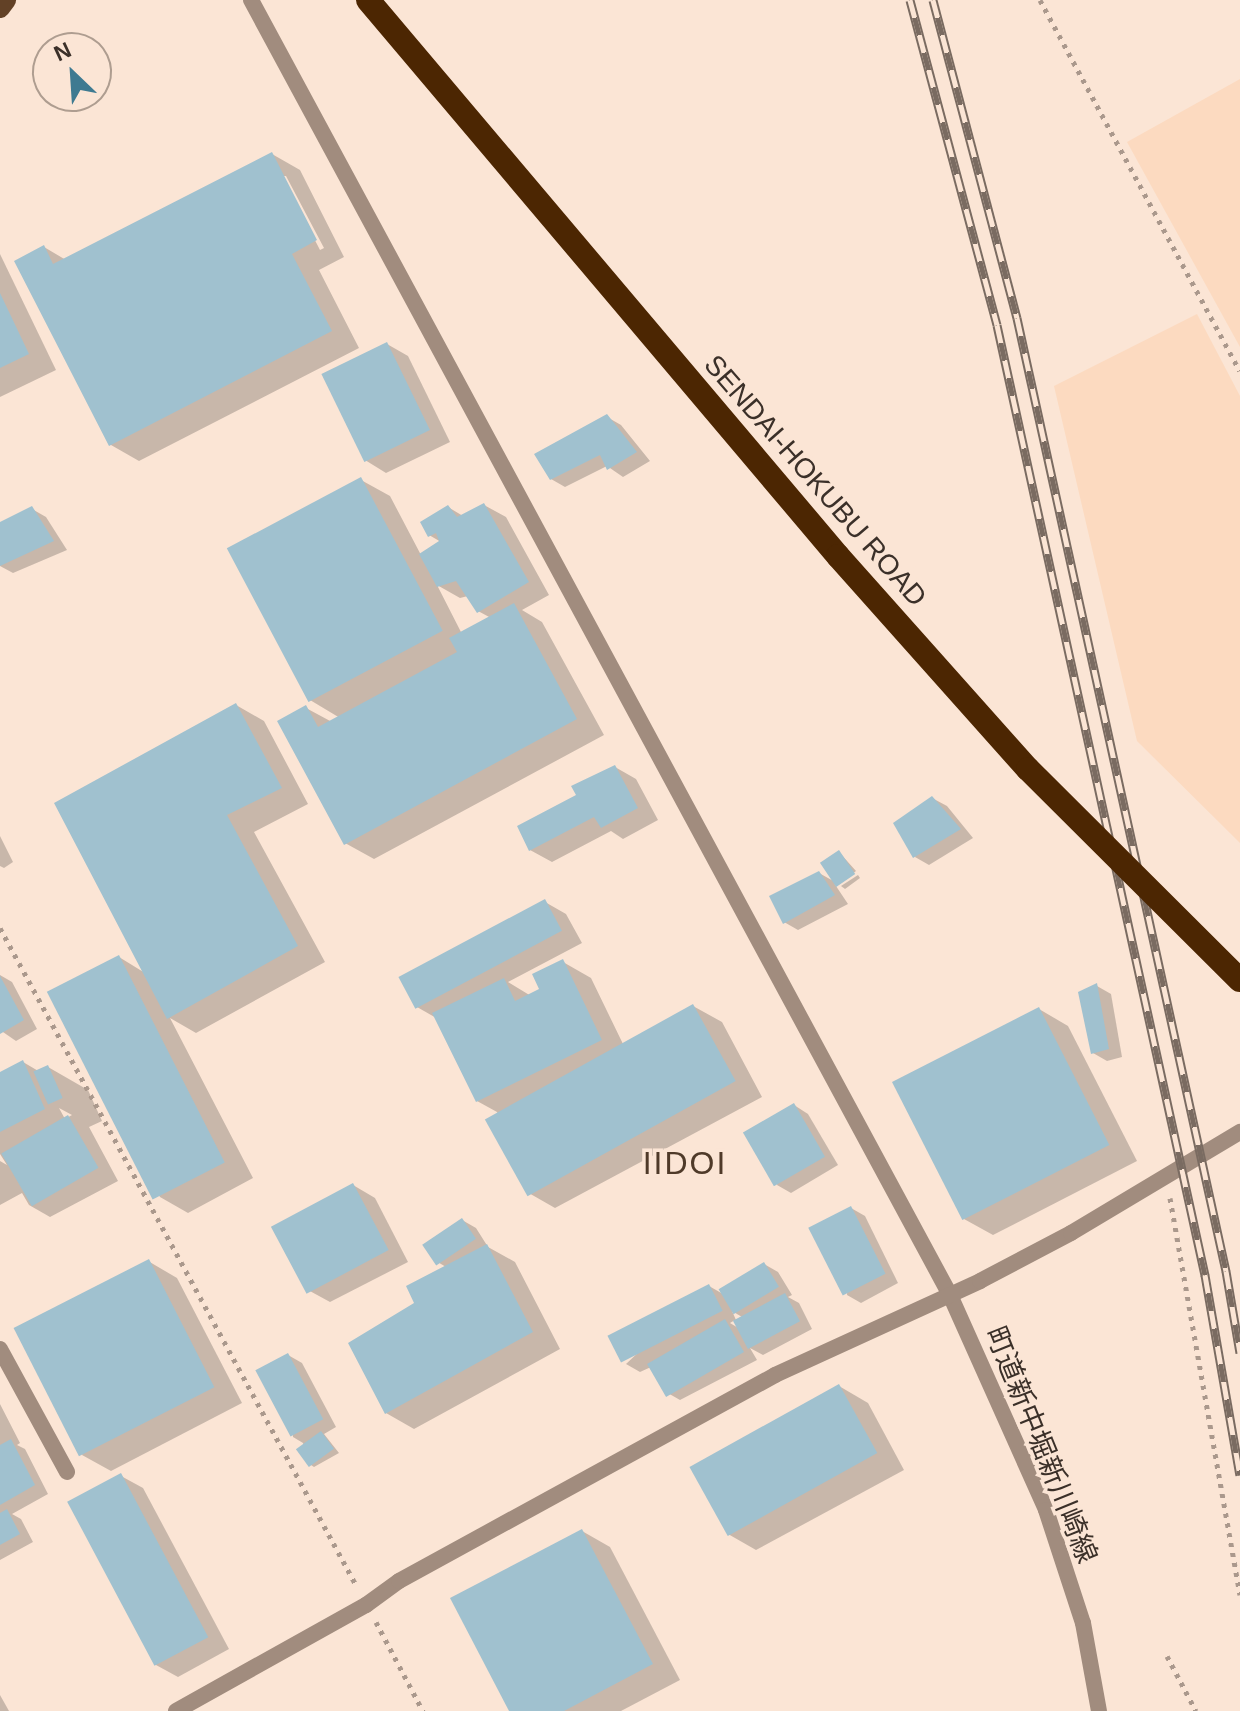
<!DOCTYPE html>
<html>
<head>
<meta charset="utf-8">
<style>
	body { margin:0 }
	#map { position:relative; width:1240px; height:1711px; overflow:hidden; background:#fbe5d5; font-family:Arial,"Noto Sans JP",sans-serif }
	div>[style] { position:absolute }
	.built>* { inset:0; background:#fcdac0 }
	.shadow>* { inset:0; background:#0003 }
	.building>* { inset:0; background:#a0c1cf; transform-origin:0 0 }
	.path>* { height:5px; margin-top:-2.5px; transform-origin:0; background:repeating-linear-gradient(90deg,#aa988c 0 4px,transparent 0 10px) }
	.minor>* { height:16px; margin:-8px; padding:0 8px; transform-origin:8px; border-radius:8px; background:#a18c7e }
	.tertiary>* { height:16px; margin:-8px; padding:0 8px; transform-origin:8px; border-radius:8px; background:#a18c7e }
	.primary>* { height:20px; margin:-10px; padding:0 10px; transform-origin:10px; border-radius:10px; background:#624126 }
	.rail>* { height:9px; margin-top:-4.5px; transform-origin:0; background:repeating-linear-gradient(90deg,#fbe5d5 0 18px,#7a6b61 0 36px); box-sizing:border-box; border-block:2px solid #7a6b61 }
	.motorway-bridge>* { height:24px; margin:-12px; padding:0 12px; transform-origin:12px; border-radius:12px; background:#4c2602 }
	span { translate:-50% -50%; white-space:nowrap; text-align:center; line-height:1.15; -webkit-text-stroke:7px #fbe5d5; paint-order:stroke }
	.street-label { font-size:28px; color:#3b3029 }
	.quarter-label { font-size:32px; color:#4f3a29; letter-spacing:2px }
	.north { position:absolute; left:32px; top:32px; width:80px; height:80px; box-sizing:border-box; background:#fbe5d5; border:2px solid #ae9d90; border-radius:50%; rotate:335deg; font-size:22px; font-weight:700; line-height:32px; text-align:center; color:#3b3029 }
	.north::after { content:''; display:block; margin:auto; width:28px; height:36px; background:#3e7a91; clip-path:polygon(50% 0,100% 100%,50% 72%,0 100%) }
</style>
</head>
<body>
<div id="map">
	<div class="built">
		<div style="clip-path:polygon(1240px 79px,1240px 347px,1127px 142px)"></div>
		<div style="clip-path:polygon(1197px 314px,1240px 396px,1240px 843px,1137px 741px,1054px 386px)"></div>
	</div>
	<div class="shadow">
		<div style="clip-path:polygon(evenodd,272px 154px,300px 170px,344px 257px,319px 270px,359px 348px,139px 461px,111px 445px,44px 247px,66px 260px,272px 154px,282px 176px,286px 176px,324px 248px,320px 250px,282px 176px)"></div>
		<div style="clip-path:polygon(0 254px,56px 370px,0 397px)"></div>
		<div style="clip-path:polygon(387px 344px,408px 356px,450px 442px,386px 473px,365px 460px)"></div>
		<div style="clip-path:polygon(607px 417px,621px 425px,650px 461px,623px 477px,607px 466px,565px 487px,551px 479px)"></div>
		<div style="clip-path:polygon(evenodd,361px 480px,390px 496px,421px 555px,441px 542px,429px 535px,448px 507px,463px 516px,484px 505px,506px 517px,549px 595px,522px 610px,542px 622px,604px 735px,374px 859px,345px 843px,306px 708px,332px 722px,340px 718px,310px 700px,361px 480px,437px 585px,460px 598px,468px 596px,478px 611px,491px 618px,462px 634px,437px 585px)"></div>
		<div style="clip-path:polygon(32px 509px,46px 517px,67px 550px,13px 573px,0 566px,0 525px)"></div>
		<div style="clip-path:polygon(236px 705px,264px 721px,308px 804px,254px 832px,325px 962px,196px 1033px,170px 1018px,253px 1178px,188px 1213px,160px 1197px,52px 997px,119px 957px,145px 973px)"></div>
		<div style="clip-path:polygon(615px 767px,636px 779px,658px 820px,623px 839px,611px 831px,552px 862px,530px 850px,579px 796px)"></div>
		<div style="clip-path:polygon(932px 798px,947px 806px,973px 838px,929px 865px,915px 857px)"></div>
		<div style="clip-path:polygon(0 836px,13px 862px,4px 868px,0 866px)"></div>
		<div style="clip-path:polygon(839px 852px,856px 871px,838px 885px,834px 883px,848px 904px,798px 930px,784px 922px,819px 873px,837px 883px)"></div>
		<div style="clip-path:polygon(858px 875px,860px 878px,845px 889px,841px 886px)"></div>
		<div style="clip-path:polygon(545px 902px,566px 914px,582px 943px,508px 982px,531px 996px,542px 990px,563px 962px,591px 978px,623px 1044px,693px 1006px,722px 1022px,762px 1097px,555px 1208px,527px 1192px,497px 1112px,477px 1101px,438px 1019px,417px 1007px)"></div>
		<div style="clip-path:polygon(0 975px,12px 982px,37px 1029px,16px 1041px,0 1030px)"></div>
		<div style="clip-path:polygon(1097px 986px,1111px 994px,1122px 1057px,1107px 1061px,1093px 1053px)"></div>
		<div style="clip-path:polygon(1039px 1009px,1068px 1026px,1137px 1161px,993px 1235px,964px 1219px)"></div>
		<div style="clip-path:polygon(evenodd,23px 1062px,40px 1072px,48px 1067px,88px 1090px,102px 1121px,89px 1127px,118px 1181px,50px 1217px,29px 1205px,22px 1193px,0 1205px,0 1161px,7px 1165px,0 1154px,0 1074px,23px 1062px,59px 1108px,72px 1115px,65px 1119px,59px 1108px)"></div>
		<div style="clip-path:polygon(794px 1105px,808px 1114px,838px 1165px,791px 1193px,777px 1185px)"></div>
		<div style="clip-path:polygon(353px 1185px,375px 1198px,408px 1262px,330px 1302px,308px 1290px)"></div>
		<div style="clip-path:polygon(851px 1208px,865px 1216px,898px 1283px,861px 1303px,847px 1295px)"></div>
		<div style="clip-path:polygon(462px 1220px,476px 1228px,488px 1247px,515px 1262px,560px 1349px,414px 1429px,386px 1413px,417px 1304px,446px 1267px,436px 1261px)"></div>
		<div style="clip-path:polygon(148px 1261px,177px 1278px,242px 1403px,111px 1471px,82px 1455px)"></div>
		<div style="clip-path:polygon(evenodd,764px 1264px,778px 1272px,792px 1295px,788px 1297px,799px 1303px,812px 1329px,763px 1355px,750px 1348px,757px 1360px,680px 1400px,666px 1392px,651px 1367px,640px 1372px,626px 1364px,709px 1286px,723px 1294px,764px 1264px,732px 1311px,742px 1317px,736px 1320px,732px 1311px,764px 1264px,735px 1320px,740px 1329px,730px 1323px,735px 1320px)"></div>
		<div style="clip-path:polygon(288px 1355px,302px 1363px,336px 1427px,324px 1434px,339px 1453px,314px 1467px,308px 1463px,303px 1443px,293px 1437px)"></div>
		<div style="clip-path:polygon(839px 1386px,868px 1403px,904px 1470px,756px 1550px,728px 1534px)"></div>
		<div style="clip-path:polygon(0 1404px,20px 1443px,17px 1445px,25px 1449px,48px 1494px,12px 1514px,21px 1519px,33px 1542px,0 1560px)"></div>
		<div style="clip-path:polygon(121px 1476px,143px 1488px,229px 1649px,178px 1677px,156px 1665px)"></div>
		<div style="clip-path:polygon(582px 1531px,610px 1547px,680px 1680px,621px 1711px,511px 1711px)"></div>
		<div style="clip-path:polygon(0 1695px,9px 1711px,0 1711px)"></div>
	</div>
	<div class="building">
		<div style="clip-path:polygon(272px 152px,317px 240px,292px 254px,332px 331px,109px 446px,14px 261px,44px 245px,53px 264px)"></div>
		<div style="clip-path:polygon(0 293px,29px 354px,0 368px)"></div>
		<div style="left:387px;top:342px;width:98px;height:73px;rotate:64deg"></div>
		<div style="clip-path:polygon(607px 414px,637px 452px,607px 470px,600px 455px,550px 480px,534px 454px)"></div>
		<div style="left:361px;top:477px;width:174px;height:152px;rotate:62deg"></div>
		<div style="clip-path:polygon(484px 503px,529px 582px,477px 613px,456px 581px,437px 587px,419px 554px,439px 541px,436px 533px,428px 537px,420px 522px,448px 505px,457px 517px)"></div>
		<div style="clip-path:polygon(32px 506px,54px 541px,0 566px,0 522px)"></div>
		<div style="clip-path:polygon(514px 603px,577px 719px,344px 845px,277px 721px,306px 705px,318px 727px,457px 652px,449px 638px)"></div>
		<div style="clip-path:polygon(236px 703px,282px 788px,227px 815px,298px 946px,167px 1019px,54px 803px)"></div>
		<div style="clip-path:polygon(615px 765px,638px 808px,601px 828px,594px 817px,529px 851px,517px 826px,576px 795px,571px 786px)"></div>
		<div style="clip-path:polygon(932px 796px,961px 829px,913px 858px,893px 823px)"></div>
		<div style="left:839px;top:850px;width:29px;height:23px;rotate:56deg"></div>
		<div style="clip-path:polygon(819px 871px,835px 895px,783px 924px,769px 896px)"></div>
		<div style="left:545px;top:899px;width:36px;height:166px;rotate:62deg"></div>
		<div style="left:119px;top:955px;width:233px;height:81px;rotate:63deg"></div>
		<div style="clip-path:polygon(563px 959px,602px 1040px,476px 1102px,432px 1013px,504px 978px,515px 1001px,539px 989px,532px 974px)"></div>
		<div style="clip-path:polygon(0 976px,24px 1020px,0 1034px)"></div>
		<div style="clip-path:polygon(1097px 983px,1109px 1049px,1091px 1054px,1078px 992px)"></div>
		<div style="left:693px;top:1004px;width:88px;height:238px;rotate:61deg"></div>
		<div style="left:1039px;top:1007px;width:155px;height:165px;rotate:63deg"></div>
		<div style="clip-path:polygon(23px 1060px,45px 1109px,0 1132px,0 1072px)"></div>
		<div style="left:48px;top:1065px;width:36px;height:16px;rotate:66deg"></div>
		<div style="left:794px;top:1103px;width:62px;height:59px;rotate:60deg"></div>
		<div style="left:68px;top:1115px;width:61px;height:77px;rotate:60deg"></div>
		<div style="left:353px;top:1183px;width:76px;height:93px;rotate:62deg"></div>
		<div style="left:851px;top:1206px;width:76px;height:48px;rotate:63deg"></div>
		<div style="left:462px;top:1218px;width:25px;height:48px;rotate:56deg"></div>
		<div style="clip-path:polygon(487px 1244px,533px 1332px,385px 1414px,348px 1343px,414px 1303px,406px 1286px)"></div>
		<div style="left:149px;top:1259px;width:144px;height:152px;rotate:63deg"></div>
		<div style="left:764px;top:1262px;width:29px;height:53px;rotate:59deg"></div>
		<div style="left:709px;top:1284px;width:30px;height:114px;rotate:63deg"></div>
		<div style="left:785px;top:1293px;width:32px;height:59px;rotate:62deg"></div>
		<div style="left:725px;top:1319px;width:38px;height:90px;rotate:60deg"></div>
		<div style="left:288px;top:1353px;width:75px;height:37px;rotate:62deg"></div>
		<div style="left:839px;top:1384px;width:79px;height:171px;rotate:61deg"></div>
		<div style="left:321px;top:1431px;width:22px;height:31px;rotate:54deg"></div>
		<div style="clip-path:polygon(11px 1439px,35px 1485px,0 1505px,0 1445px)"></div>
		<div style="left:121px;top:1473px;width:186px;height:61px;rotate:62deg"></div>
		<div style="clip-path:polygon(7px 1509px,20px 1534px,0 1545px,0 1513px)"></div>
		<div style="clip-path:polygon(582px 1529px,653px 1664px,564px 1711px,509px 1711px,450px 1598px)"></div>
	</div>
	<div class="path">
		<div style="left:1040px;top:0;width:421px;rotate:61.7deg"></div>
		<div style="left:0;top:928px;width:747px;rotate:61.55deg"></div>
		<div style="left:1170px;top:1198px;width:403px;rotate:80deg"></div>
		<div style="left:376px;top:1622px;width:101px;rotate:62.2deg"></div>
		<div style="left:1167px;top:1656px;width:62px;rotate:62.2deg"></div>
	</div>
	<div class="minor">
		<div style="left:0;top:1349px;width:140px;rotate:61.4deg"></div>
		<div style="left:176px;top:1711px;width:218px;rotate:-29.2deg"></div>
	</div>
	<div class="tertiary">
		<div style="left:251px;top:0;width:1472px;rotate:61.64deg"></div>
		<div style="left:950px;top:1295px;width:235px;rotate:65.9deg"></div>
		<div style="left:1046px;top:1510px;width:119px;rotate:71.9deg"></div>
		<div style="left:1083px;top:1623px;width:89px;rotate:79.7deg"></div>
		<div style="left:366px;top:1605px;width:41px;rotate:-36deg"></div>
		<div style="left:399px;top:1581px;width:429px;rotate:-28.7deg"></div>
		<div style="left:775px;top:1375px;width:226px;rotate:-24.6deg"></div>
		<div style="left:980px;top:1281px;width:103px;rotate:-27.8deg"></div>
		<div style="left:1071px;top:1233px;width:197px;rotate:-30.9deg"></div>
	</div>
	<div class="primary">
		<div style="left:0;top:8px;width:10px;rotate:-53deg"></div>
	</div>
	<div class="rail">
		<div style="left:910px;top:0;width:336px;rotate:75deg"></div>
		<div style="left:997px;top:325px;width:973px;rotate:77.65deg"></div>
		<div style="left:1205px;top:1275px;width:203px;rotate:80.1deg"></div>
		<div style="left:933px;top:0;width:329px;rotate:75.2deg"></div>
		<div style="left:1017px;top:318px;width:976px;rotate:77.63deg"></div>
		<div style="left:1226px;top:1271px;width:83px;rotate:80.3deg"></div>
	</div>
	<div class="motorway-bridge">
		<div style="left:368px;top:0;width:728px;rotate:49.79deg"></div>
		<div style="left:838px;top:556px;width:285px;rotate:48.3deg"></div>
		<div style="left:1028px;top:769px;width:299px;rotate:44.9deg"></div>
	</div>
	<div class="street-label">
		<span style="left:815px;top:481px;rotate:49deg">SENDAI-HOKUBU ROAD</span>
		<span style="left:1041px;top:1445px;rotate:68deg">町道新中堀新川崎線</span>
	</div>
	<div class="quarter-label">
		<span style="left:685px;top:1163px">IIDOI</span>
	</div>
	<div class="north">N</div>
</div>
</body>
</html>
